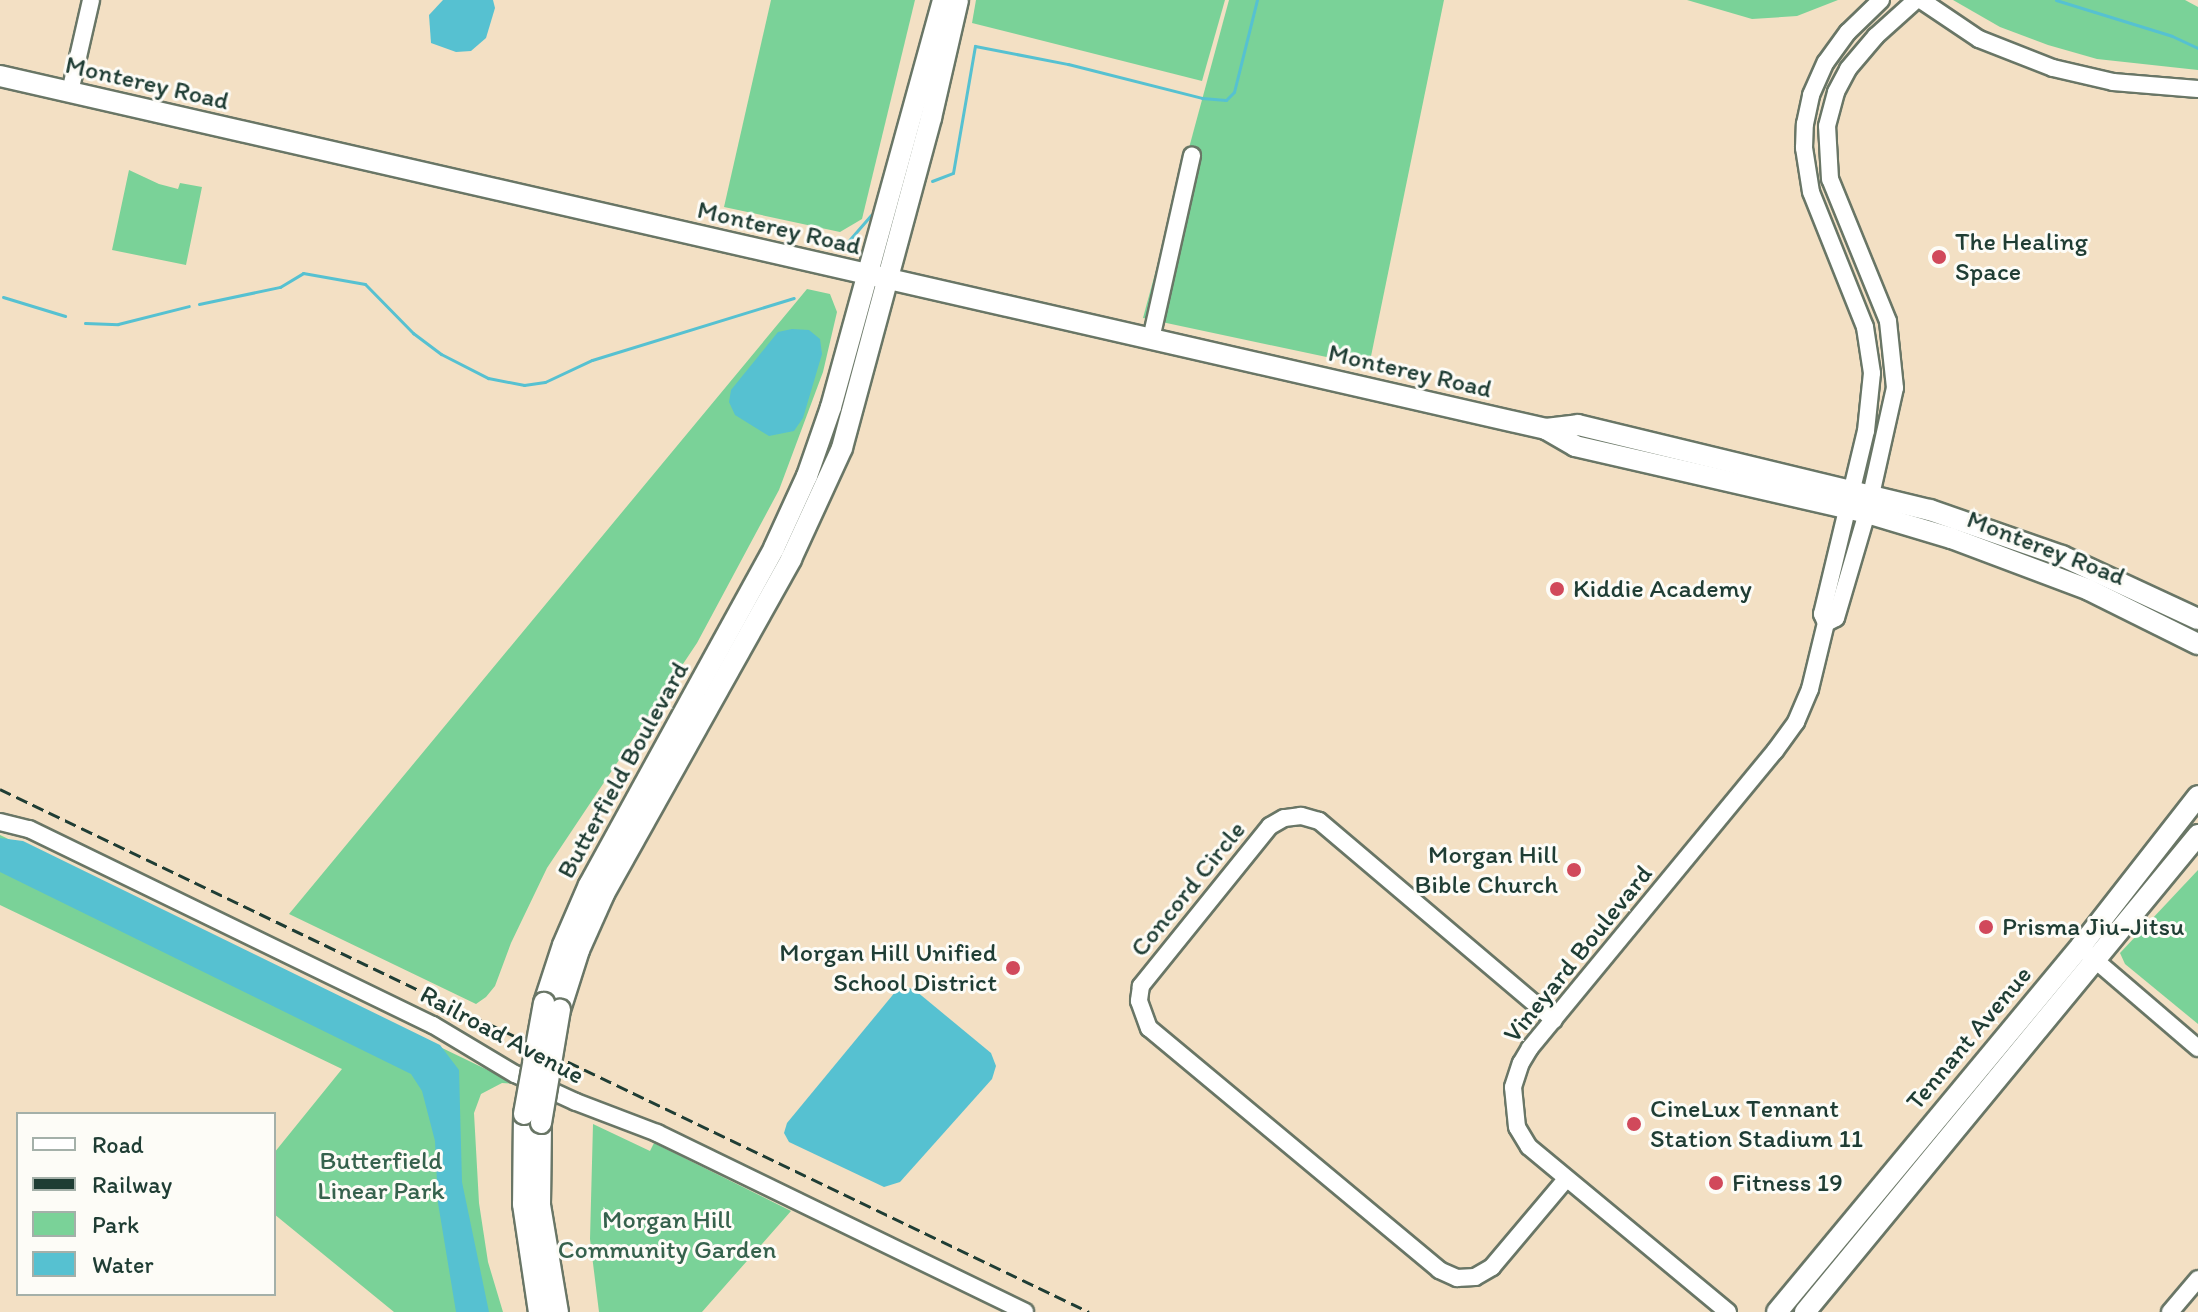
<!DOCTYPE html>
<html>
<head>
<meta charset="utf-8">
<style>
	body { margin:0 }
	#map { position:relative; width:2198px; height:1312px; overflow:hidden; background:#f3e0c4; font-family:Itim,sans-serif }
	div>[style] { position:absolute }
	.green>* { inset:0; background:#7ad298 }
	.water>* { inset:0; background:#56c1d1 }
	.stream>* { height:3px; margin:-1.5px; padding:0 1.5px; transform-origin:1.5px; border-radius:1.5px; background:#56c1d1 }
	.roads { filter:drop-shadow(2px 0 #697666) drop-shadow(-2px 0 #697666) drop-shadow(0 2px #697666) drop-shadow(0 -2px #697666) }
	.minor>* { height:16px; margin:-8px; padding:0 8px; transform-origin:8px; border-radius:8px; background:#fff }
	.major>* { height:20px; margin:-10px; padding:0 10px; transform-origin:10px; border-radius:10px; background:#fff }
	.rail>* { height:3px; margin-top:-1.5px; transform-origin:0; background:repeating-linear-gradient(90deg,#1f3d34 0 12px,transparent 0 18px) }
	.bridges { filter:drop-shadow(2px 0 #697666) drop-shadow(-2px 0 #697666) drop-shadow(0 2px #697666) drop-shadow(0 -2px #697666) }
	.major-bridge>* { height:20px; margin:-10px; padding:0 10px; transform-origin:10px; border-radius:10px; background:#fff }
	.dots>* { width:22px; height:22px; translate:-50% -50%; box-sizing:border-box; border:4px solid #fdfcf7; border-radius:50% }
	span { translate:-50% -50%; white-space:nowrap; text-align:center; line-height:1.15; -webkit-text-stroke:6px #fdfcf7; paint-order:stroke }
	.street-label { font-size:26px; color:#1f3d34 }
	.poi-label { font-size:26px; color:#1f3d34 }
	.left { translate:0 -50%; text-align:left }
	.right { translate:-100% -50%; text-align:right }
	.park-label { font-size:26px; color:#36624d }
	.legend { position:absolute; left:16px; top:1112px; width:260px; height:184px; box-sizing:border-box; background:#fdfcf7; border:2px solid #a4b0a9; margin:0; padding:10px 14px; list-style:none; font-size:24px; color:#1f3d34 }
	.legend li { display:flex; align-items:center; gap:16px; height:40px }
	.legend b { width:40px; border:2px solid #a4b0a9 }
</style>
</head>
<body>
<div id="map">
	<div class="green">
		<div style="clip-path:polygon(771px 0,915px 0,862px 219px,840px 232px,724px 207px)"></div>
		<div style="clip-path:polygon(976px 0,1225px 0,1202px 81px,972px 23px)"></div>
		<div style="clip-path:polygon(1229px 0,1444px 0,1369px 366px,1143px 318px)"></div>
		<div style="clip-path:polygon(1687px 0,1838px 0,1797px 16px,1752px 19px)"></div>
		<div style="clip-path:polygon(1953px 0,2185px 0,2198px 7px,2198px 70px,2097px 59px,2048px 45px,2000px 27px)"></div>
		<div style="clip-path:polygon(129px 170px,159px 184px,178px 189px,180px 183px,202px 187px,186px 265px,112px 250px)"></div>
		<div style="clip-path:polygon(807px 289px,830px 294px,837px 312px,823px 372px,779px 490px,697px 643px,547px 868px,511px 943px,495px 986px,486px 997px,476px 1004px,289px 914px)"></div>
		<div style="clip-path:polygon(0 835px,517px 1084px,502px 1083px,481px 1094px,474px 1113px,479px 1203px,488px 1262px,503px 1312px,394px 1312px,274px 1214px,274px 1153px,342px 1069px,0 905px)"></div>
		<div style="clip-path:polygon(2198px 870px,2198px 1024px,2125px 964px,2120px 953px)"></div>
		<div style="clip-path:polygon(593px 1124px,650px 1151px,654px 1143px,791px 1211px,702px 1312px,599px 1312px,590px 1239px)"></div>
	</div>
	<div class="water">
		<div style="clip-path:polygon(443px 0,493px 0,495px 8px,486px 38px,471px 51px,456px 52px,431px 43px,429px 15px)"></div>
		<div style="clip-path:polygon(792px 329px,809px 330px,820px 339px,822px 354px,803px 418px,794px 431px,769px 436px,735px 415px,729px 402px,731px 390px,778px 332px)"></div>
		<div style="clip-path:polygon(0 838px,23px 841px,440px 1045px,459px 1070px,462px 1182px,489px 1312px,456px 1312px,438px 1203px,435px 1141px,422px 1091px,411px 1074px,0 872px)"></div>
		<div style="clip-path:polygon(905px 986px,916px 991px,991px 1053px,996px 1066px,992px 1079px,900px 1182px,884px 1187px,789px 1142px,784px 1133px,787px 1123px,896px 991px)"></div>
	</div>
	<div class="stream">
		<div style="left:2056px;top:0;width:121px;rotate:17.2deg"></div>
		<div style="left:2172px;top:36px;width:29px;rotate:25deg"></div>
		<div style="left:932px;top:181px;width:22px;rotate:-21deg"></div>
		<div style="left:953px;top:173px;width:129px;rotate:-80.2deg"></div>
		<div style="left:975px;top:46px;width:95px;rotate:11deg"></div>
		<div style="left:1068px;top:64px;width:138px;rotate:14.2deg"></div>
		<div style="left:1202px;top:98px;width:24px;rotate:5deg"></div>
		<div style="left:1226px;top:100px;width:11px;rotate:-45deg"></div>
		<div style="left:1234px;top:92px;width:95px;rotate:-76deg"></div>
		<div style="left:845px;top:245px;width:40px;rotate:-49deg"></div>
		<div style="left:3px;top:297px;width:65px;rotate:17deg"></div>
		<div style="left:199px;top:304px;width:83px;rotate:-11.9deg"></div>
		<div style="left:280px;top:287px;width:27px;rotate:-31deg"></div>
		<div style="left:303px;top:273px;width:63px;rotate:10.1deg"></div>
		<div style="left:365px;top:284px;width:69px;rotate:45.6deg"></div>
		<div style="left:413px;top:333px;width:35px;rotate:37deg"></div>
		<div style="left:441px;top:354px;width:53px;rotate:27.1deg"></div>
		<div style="left:488px;top:378px;width:37px;rotate:11deg"></div>
		<div style="left:524px;top:385px;width:21px;rotate:-8deg"></div>
		<div style="left:545px;top:382px;width:52px;rotate:-25.1deg"></div>
		<div style="left:592px;top:360px;width:211px;rotate:-17.1deg"></div>
		<div style="left:85px;top:323px;width:33px;rotate:2deg"></div>
		<div style="left:118px;top:324px;width:73px;rotate:-14.2deg"></div>
	</div>
	<div class="roads">
		<div class="minor">
			<div style="left:1921px;top:0;width:70px;rotate:33.9deg"></div>
			<div style="left:1979px;top:39px;width:79px;rotate:21.4deg"></div>
			<div style="left:2053px;top:68px;width:62px;rotate:13.1deg"></div>
			<div style="left:2113px;top:82px;width:85px;rotate:4.7deg"></div>
			<div style="left:70px;top:92px;width:94px;rotate:-77.1deg"></div>
			<div style="left:1151px;top:339px;width:188px;rotate:-77.4deg"></div>
			<div style="left:1826px;top:623px;width:11px;rotate:-27deg"></div>
			<div style="left:1836px;top:618px;width:109px;rotate:-73.6deg"></div>
			<div style="left:1867px;top:513px;width:128px;rotate:-77.4deg"></div>
			<div style="left:1895px;top:388px;width:67px;rotate:-96deg"></div>
			<div style="left:1888px;top:321px;width:153px;rotate:-112.2deg"></div>
			<div style="left:1830px;top:179px;width:53px;rotate:-93.2deg"></div>
			<div style="left:1827px;top:126px;width:35px;rotate:-75deg"></div>
			<div style="left:1836px;top:92px;width:26px;rotate:-62deg"></div>
			<div style="left:1848px;top:69px;width:43px;rotate:-49.7deg"></div>
			<div style="left:1876px;top:36px;width:54px;rotate:-42deg"></div>
			<div style="left:0;top:822px;width:30px;rotate:14deg"></div>
			<div style="left:29px;top:829px;width:449px;rotate:25.9deg"></div>
			<div style="left:433px;top:1025px;width:96px;rotate:30.9deg"></div>
			<div style="left:515px;top:1074px;width:67px;rotate:24.7deg"></div>
			<div style="left:576px;top:1102px;width:87px;rotate:20.9deg"></div>
			<div style="left:657px;top:1133px;width:409px;rotate:25.9deg"></div>
			<div style="left:2087px;top:953px;width:146px;rotate:40.6deg"></div>
			<div style="left:1554px;top:1020px;width:308px;rotate:-139.7deg"></div>
			<div style="left:1319px;top:821px;width:19px;rotate:-164deg"></div>
			<div style="left:1301px;top:816px;width:17px;rotate:173deg"></div>
			<div style="left:1284px;top:818px;width:16px;rotate:150deg"></div>
			<div style="left:1270px;top:826px;width:206px;rotate:128.9deg"></div>
			<div style="left:1141px;top:986px;width:15px;rotate:98deg"></div>
			<div style="left:1139px;top:1001px;width:29px;rotate:70deg"></div>
			<div style="left:1149px;top:1028px;width:378px;rotate:39.8deg"></div>
			<div style="left:1439px;top:1270px;width:20px;rotate:24deg"></div>
			<div style="left:1457px;top:1278px;width:18px;rotate:-3deg"></div>
			<div style="left:1475px;top:1277px;width:20px;rotate:-30deg"></div>
			<div style="left:1492px;top:1267px;width:115px;rotate:-49.9deg"></div>
			<div style="left:1728px;top:1312px;width:259px;rotate:-140.3deg"></div>
			<div style="left:1529px;top:1147px;width:23px;rotate:-121deg"></div>
			<div style="left:1517px;top:1127px;width:40px;rotate:-95.7deg"></div>
			<div style="left:1513px;top:1087px;width:25px;rotate:-72deg"></div>
			<div style="left:1521px;top:1063px;width:17px;rotate:-59deg"></div>
			<div style="left:1530px;top:1048px;width:385px;rotate:-50.5deg"></div>
			<div style="left:1775px;top:751px;width:36px;rotate:-54deg"></div>
			<div style="left:1796px;top:722px;width:36px;rotate:-67deg"></div>
			<div style="left:1810px;top:689px;width:68px;rotate:-76.4deg"></div>
			<div style="left:1826px;top:623px;width:10px;rotate:-114deg"></div>
			<div style="left:1822px;top:614px;width:188px;rotate:-76.5deg"></div>
			<div style="left:1866px;top:431px;width:58px;rotate:-84.1deg"></div>
			<div style="left:1872px;top:373px;width:47px;rotate:-98.7deg"></div>
			<div style="left:1865px;top:327px;width:145px;rotate:-111.8deg"></div>
			<div style="left:1811px;top:192px;width:45px;rotate:-99deg"></div>
			<div style="left:1804px;top:148px;width:24px;rotate:-88deg"></div>
			<div style="left:1805px;top:124px;width:30px;rotate:-78deg"></div>
			<div style="left:1811px;top:95px;width:36px;rotate:-66deg"></div>
			<div style="left:1826px;top:62px;width:37px;rotate:-54deg"></div>
			<div style="left:1848px;top:32px;width:46px;rotate:-44.1deg"></div>
			<div style="left:2170px;top:1312px;width:43px;rotate:-49.7deg"></div>
		</div>
		<div class="major">
			<div style="left:0;top:76px;width:1586px;rotate:12.86deg"></div>
			<div style="left:1546px;top:429px;width:34px;rotate:30deg"></div>
			<div style="left:1575px;top:446px;width:300px;rotate:12.9deg"></div>
			<div style="left:1867px;top:513px;width:88px;rotate:16.6deg"></div>
			<div style="left:1951px;top:538px;width:147px;rotate:20.6deg"></div>
			<div style="left:2089px;top:590px;width:122px;rotate:26.4deg"></div>
			<div style="left:1546px;top:429px;width:32px;rotate:-7deg"></div>
			<div style="left:1578px;top:425px;width:362px;rotate:13.6deg"></div>
			<div style="left:1930px;top:510px;width:140px;rotate:19.2deg"></div>
			<div style="left:2062px;top:556px;width:150px;rotate:24.9deg"></div>
			<div style="left:544px;top:1003px;width:61px;rotate:-71.9deg"></div>
			<div style="left:563px;top:945px;width:65px;rotate:-66.6deg"></div>
			<div style="left:589px;top:885px;width:384px;rotate:-61.2deg"></div>
			<div style="left:774px;top:548px;width:79px;rotate:-65.4deg"></div>
			<div style="left:807px;top:476px;width:73px;rotate:-70.8deg"></div>
			<div style="left:831px;top:407px;width:422px;rotate:-74.6deg"></div>
			<div style="left:560px;top:1010px;width:63px;rotate:-72.4deg"></div>
			<div style="left:579px;top:950px;width:61px;rotate:-65.9deg"></div>
			<div style="left:604px;top:894px;width:384px;rotate:-60.8deg"></div>
			<div style="left:791px;top:559px;width:122px;rotate:-65.3deg"></div>
			<div style="left:842px;top:448px;width:342px;rotate:-74.9deg"></div>
			<div style="left:931px;top:118px;width:121px;rotate:-77.1deg"></div>
			<div style="left:524px;top:1114px;width:90px;rotate:90.6deg"></div>
			<div style="left:523px;top:1204px;width:109px;rotate:81.6deg"></div>
			<div style="left:541px;top:1123px;width:82px;rotate:90.7deg"></div>
			<div style="left:540px;top:1205px;width:109px;rotate:80.5deg"></div>
			<div style="left:1777px;top:1312px;width:476px;rotate:-50.3deg"></div>
			<div style="left:2081px;top:946px;width:190px;rotate:-52deg"></div>
			<div style="left:1805px;top:1312px;width:618px;rotate:-50.51deg"></div>
		</div>
	</div>
	<div class="rail">
		<div style="left:0;top:789px;width:1208px;rotate:25.65deg"></div>
	</div>
	<div class="bridges">
		<div class="major-bridge">
			<div style="left:524px;top:1114px;width:113px;rotate:-79.8deg"></div>
			<div style="left:541px;top:1123px;width:115px;rotate:-80.5deg"></div>
		</div>
	</div>
	<div class="dots">
		<div style="left:1939px;top:257px;background:#d1495b"></div>
		<div style="left:1557px;top:589px;background:#d1495b"></div>
		<div style="left:1574px;top:870px;background:#d1495b"></div>
		<div style="left:1986px;top:927px;background:#d1495b"></div>
		<div style="left:1013px;top:968px;background:#d1495b"></div>
		<div style="left:1634px;top:1124px;background:#d1495b"></div>
		<div style="left:1716px;top:1183px;background:#d1495b"></div>
	</div>
	<div class="street-label">
		<span style="left:147px;top:83px;rotate:13deg">Monterey Road</span>
		<span style="left:779px;top:228px;rotate:13deg">Monterey Road</span>
		<span style="left:1410px;top:371px;rotate:13deg">Monterey Road</span>
		<span style="left:2046px;top:548px;rotate:21deg">Monterey Road</span>
		<span style="left:623px;top:770px;rotate:-61deg">Butterfield Boulevard</span>
		<span style="left:1188px;top:889px;rotate:-51deg">Concord Circle</span>
		<span style="left:1578px;top:954px;rotate:-51deg">Vineyard Boulevard</span>
		<span style="left:502px;top:1035px;rotate:28deg">Railroad Avenue</span>
		<span style="left:1969px;top:1038px;rotate:-50deg">Tennant Avenue</span>
	</div>
	<div class="poi-label">
		<span class="left" style="left:1955px;top:257px">The Healing<br>Space</span>
		<span class="left" style="left:1573px;top:589px">Kiddie Academy</span>
		<span class="right" style="left:1558px;top:870px">Morgan Hill<br>Bible Church</span>
		<span class="left" style="left:2002px;top:927px">Prisma Jiu-Jitsu</span>
		<span class="right" style="left:997px;top:968px">Morgan Hill Unified<br>School District</span>
		<span class="left" style="left:1650px;top:1124px">CineLux Tennant<br>Station Stadium 11</span>
		<span class="left" style="left:1732px;top:1183px">Fitness 19</span>
	</div>
	<div class="park-label">
		<span style="left:381px;top:1176px">Butterfield<br>Linear Park</span>
		<span style="left:667px;top:1235px">Morgan Hill<br>Community Garden</span>
	</div>
	<ul class="legend">
	<li><b style="height:10px;background:#fff"></b>Road</li>
	<li><b style="height:10px;background:#1f3d34"></b>Railway</li>
	<li><b style="height:22px;background:#7ad298"></b>Park</li>
	<li><b style="height:22px;background:#56c1d1"></b>Water</li>
	</ul>
</div>
</body>
</html>
